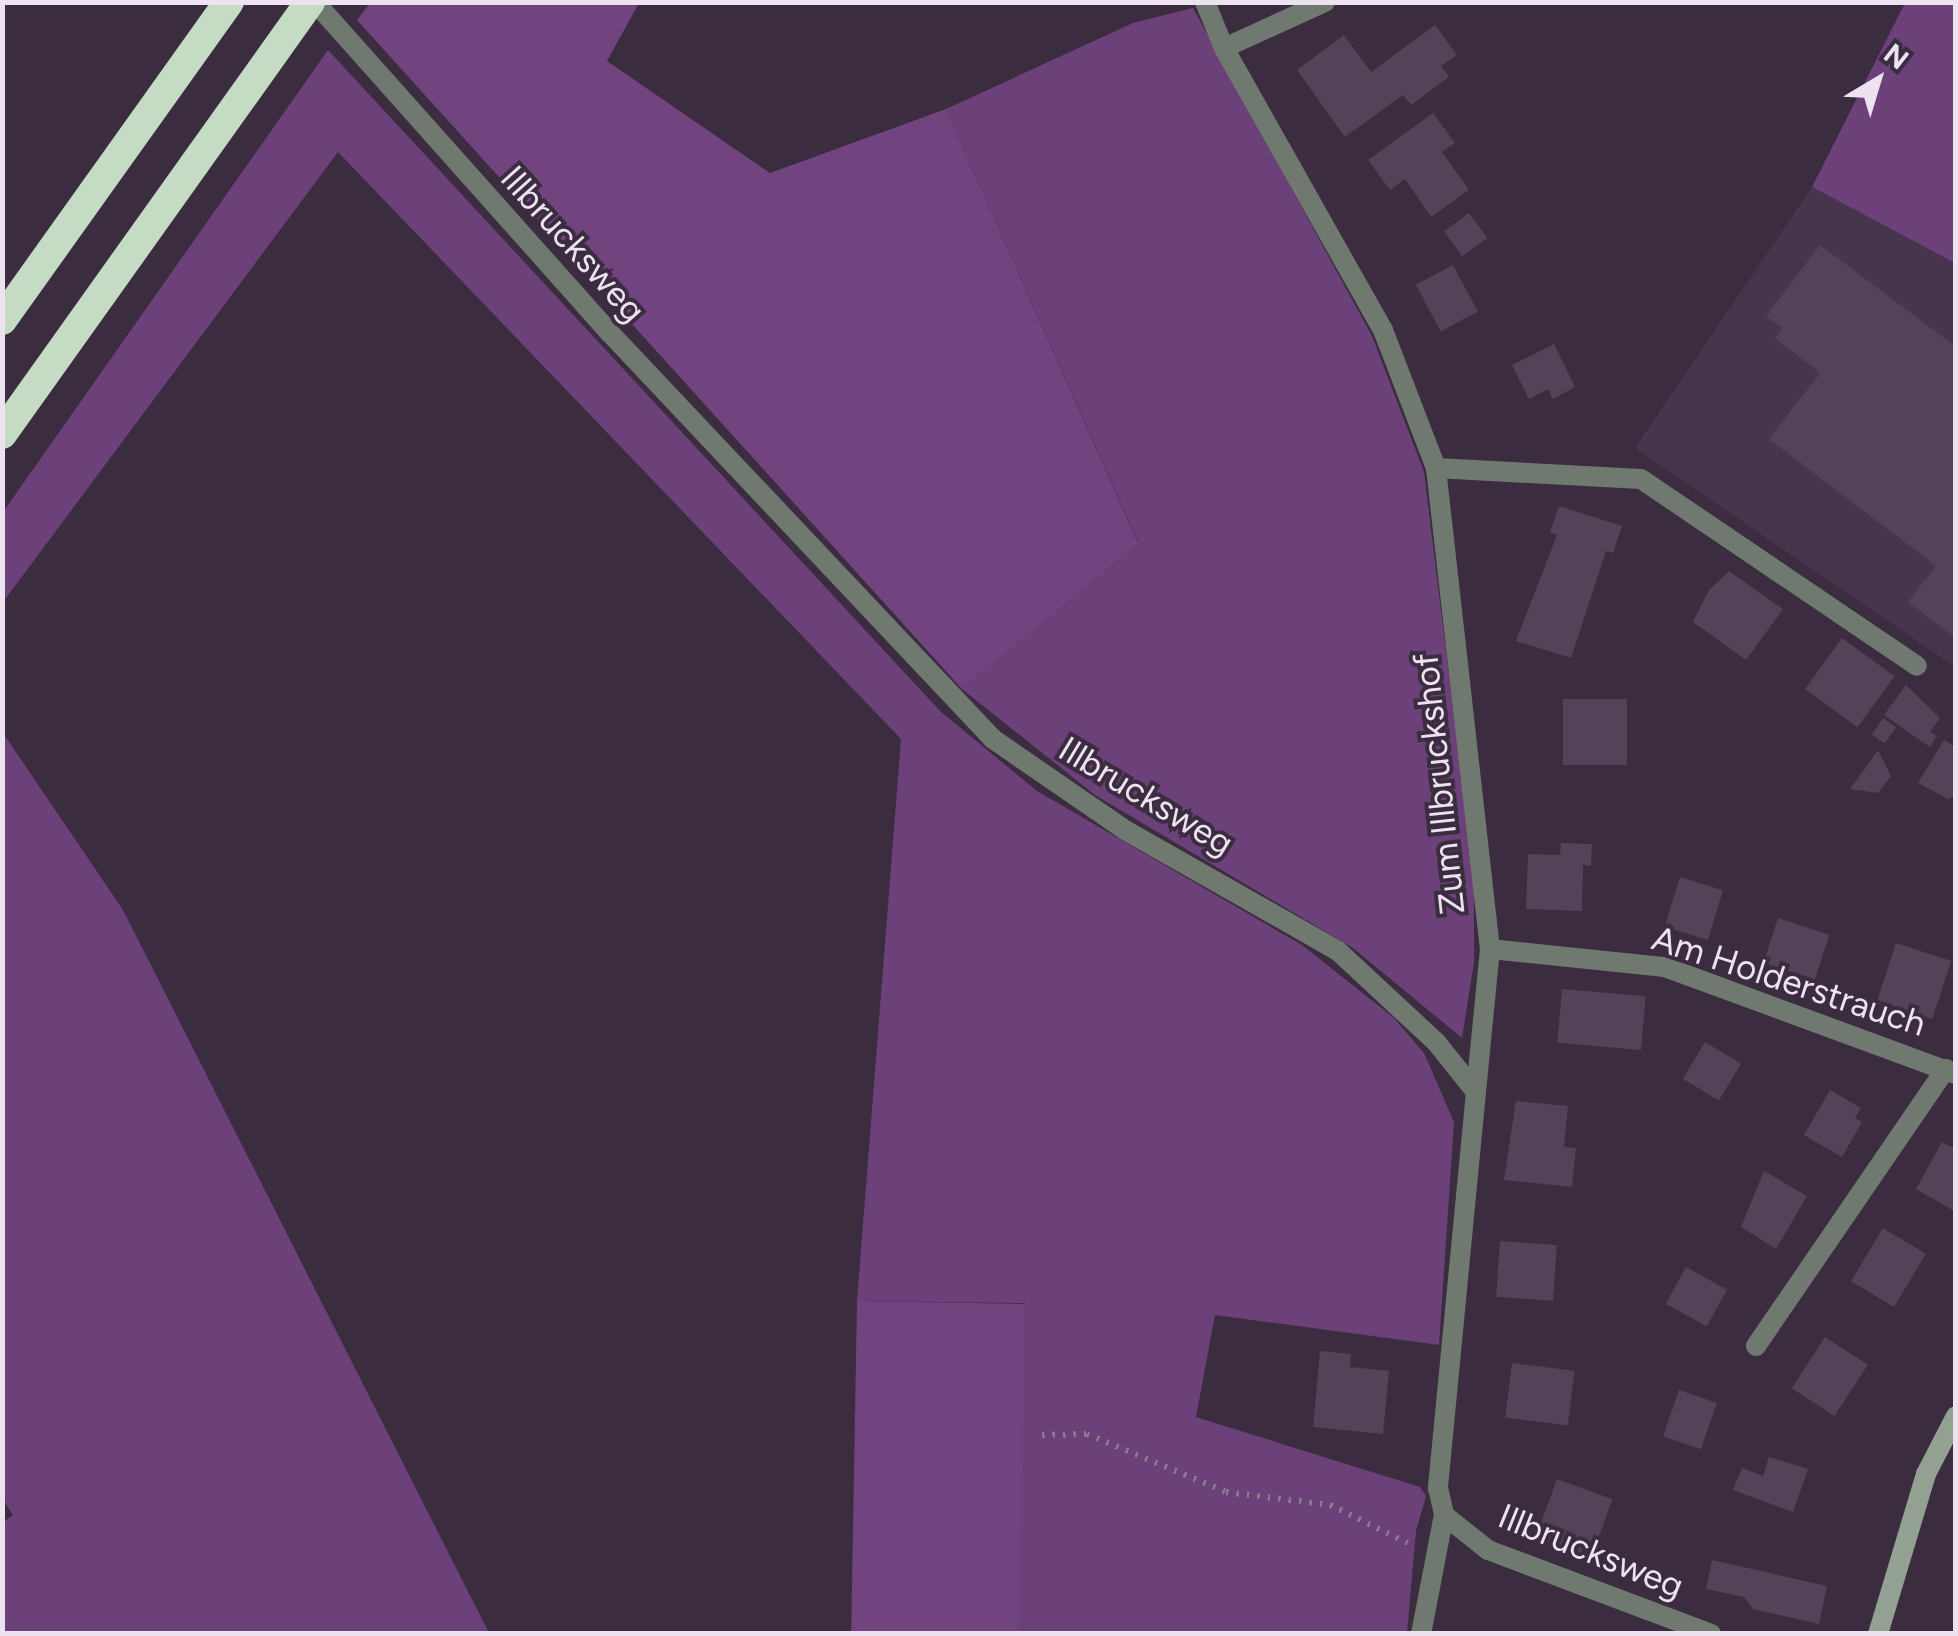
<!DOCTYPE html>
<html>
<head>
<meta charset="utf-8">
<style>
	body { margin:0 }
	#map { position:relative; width:1958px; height:1636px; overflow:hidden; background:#3b2c40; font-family:Figtree,sans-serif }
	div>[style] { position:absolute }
	.built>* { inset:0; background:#47344d }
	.green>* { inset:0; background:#6c4179 }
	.forest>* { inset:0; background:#71437f; transform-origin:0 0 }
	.building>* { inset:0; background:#534358; transform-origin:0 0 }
	.path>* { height:6px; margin-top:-3px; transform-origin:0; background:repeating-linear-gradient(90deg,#887b8c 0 2.5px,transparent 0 10.5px) }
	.service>* { height:20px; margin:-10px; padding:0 10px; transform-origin:10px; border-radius:10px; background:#707970 }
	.minor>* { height:20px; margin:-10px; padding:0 10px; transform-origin:10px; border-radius:10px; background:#707970 }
	.secondary>* { height:20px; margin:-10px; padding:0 10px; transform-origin:10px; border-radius:10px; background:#92a192 }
	.motorway>* { height:30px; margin:-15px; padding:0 15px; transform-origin:15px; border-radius:15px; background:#c4dcc4 }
	span { translate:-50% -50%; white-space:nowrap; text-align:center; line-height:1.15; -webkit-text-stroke:8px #3b2c40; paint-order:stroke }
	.street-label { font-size:35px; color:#ede3f0 }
	.frame { position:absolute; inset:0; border:5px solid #ede3f0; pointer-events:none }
	.north { position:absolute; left:1828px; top:30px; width:100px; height:100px; -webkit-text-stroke:8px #3b2c40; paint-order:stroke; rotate:38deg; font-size:28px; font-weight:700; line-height:40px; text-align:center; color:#ede3f0 }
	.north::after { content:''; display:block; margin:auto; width:35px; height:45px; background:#ede3f0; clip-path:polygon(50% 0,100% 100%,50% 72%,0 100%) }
</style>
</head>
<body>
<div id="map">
	<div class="built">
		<div style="clip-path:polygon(1812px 187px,1955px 263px,1955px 667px,1635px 448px)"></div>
	</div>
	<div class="green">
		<div style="clip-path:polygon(1905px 3px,1955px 3px,1955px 263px,1812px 187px)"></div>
		<div style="clip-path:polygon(1193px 8px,1372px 336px,1424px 472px,1474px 878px,1474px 962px,1462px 1038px,1353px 948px,1095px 795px,962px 689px,1138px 542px,946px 109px,1133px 23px)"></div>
		<div style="clip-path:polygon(328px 50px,941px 712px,1037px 791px,1302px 945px,1394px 1018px,1424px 1053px,1454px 1122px,1439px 1345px,1215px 1315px,1196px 1417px,1420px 1487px,1426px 1496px,1416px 1531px,1407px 1633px,1006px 1633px,1025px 1303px,857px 1301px,901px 739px,338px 152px,3px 602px,3px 512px)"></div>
		<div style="clip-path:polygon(3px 733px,123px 910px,489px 1633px,3px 1633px,3px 1522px,13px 1515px,2px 1498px)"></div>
	</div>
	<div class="forest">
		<div style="clip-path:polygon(370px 3px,639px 3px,607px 61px,770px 173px,946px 109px,1138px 543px,962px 689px,357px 20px)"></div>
		<div style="left:857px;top:1301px;width:168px;height:332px;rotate:1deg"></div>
	</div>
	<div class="building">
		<div style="clip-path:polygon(1435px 25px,1457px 55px,1441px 66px,1449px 77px,1411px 105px,1403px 95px,1345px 137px,1297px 70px,1344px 35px,1371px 72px)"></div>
		<div style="clip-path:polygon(1433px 113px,1455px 143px,1442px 152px,1469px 190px,1431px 217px,1405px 179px,1390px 190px,1368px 160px)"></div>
		<div style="left:1469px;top:213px;width:31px;height:31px;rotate:54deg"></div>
		<div style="clip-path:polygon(1820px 245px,1956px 347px,1956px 638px,1908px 602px,1936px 566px,1769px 439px,1820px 373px,1775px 338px,1782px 328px,1766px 316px)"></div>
		<div style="left:1453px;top:265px;width:53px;height:42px;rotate:62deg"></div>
		<div style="clip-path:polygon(1554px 344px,1575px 387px,1553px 399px,1548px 389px,1529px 399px,1512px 365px)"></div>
		<div style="clip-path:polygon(1559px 506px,1622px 526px,1613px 553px,1606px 551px,1571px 658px,1516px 641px,1557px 535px,1550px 532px)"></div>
		<div style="clip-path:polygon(1729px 571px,1783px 609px,1746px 660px,1693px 622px,1709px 590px)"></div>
		<div style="left:1842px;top:638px;width:65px;height:63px;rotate:36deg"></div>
		<div style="clip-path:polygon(1906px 685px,1940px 718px,1930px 732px,1937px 736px,1930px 747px,1884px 715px)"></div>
		<div style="left:1563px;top:699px;width:64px;height:66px"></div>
		<div style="left:1883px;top:718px;width:16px;height:20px;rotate:35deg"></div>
		<div style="clip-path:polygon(1944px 740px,1956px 747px,1956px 796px,1948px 799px,1918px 783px)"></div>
		<div style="clip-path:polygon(1878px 750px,1891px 776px,1878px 793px,1850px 789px)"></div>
		<div style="clip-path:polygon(1561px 843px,1592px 844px,1591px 866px,1583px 865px,1582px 911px,1526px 909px,1528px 854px,1560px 855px)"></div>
		<div style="left:1680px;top:877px;width:45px;height:52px;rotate:17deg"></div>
		<div style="left:1778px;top:918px;width:54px;height:47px;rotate:18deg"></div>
		<div style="left:1896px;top:943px;width:58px;height:61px;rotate:18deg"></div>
		<div style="left:1562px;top:989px;width:84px;height:54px;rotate:5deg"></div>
		<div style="left:1705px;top:1042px;width:42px;height:43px;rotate:31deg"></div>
		<div style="clip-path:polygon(1830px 1090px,1861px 1108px,1855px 1118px,1862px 1122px,1842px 1157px,1804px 1135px)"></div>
		<div style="clip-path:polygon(1516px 1101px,1568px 1106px,1564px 1147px,1576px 1148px,1572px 1187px,1504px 1180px)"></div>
		<div style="clip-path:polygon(1942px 1142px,1956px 1149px,1956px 1212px,1916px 1189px)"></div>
		<div style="clip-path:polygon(1764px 1171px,1807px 1196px,1776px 1249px,1741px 1227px)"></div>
		<div style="left:1883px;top:1228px;width:50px;height:62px;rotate:31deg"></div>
		<div style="left:1500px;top:1241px;width:57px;height:56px;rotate:4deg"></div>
		<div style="left:1686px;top:1267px;width:47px;height:42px;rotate:29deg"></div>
		<div style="left:1825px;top:1337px;width:51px;height:61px;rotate:33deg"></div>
		<div style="clip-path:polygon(1320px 1351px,1351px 1354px,1350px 1367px,1389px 1371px,1383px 1434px,1313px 1427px)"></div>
		<div style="left:1512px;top:1363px;width:63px;height:55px;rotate:7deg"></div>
		<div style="left:1679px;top:1390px;width:40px;height:49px;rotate:19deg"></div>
		<div style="clip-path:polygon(1769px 1457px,1808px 1469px,1793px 1512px,1733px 1490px,1742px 1468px,1763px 1476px)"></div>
		<div style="left:1557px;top:1479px;width:59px;height:63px;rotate:20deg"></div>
		<div style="clip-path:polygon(1712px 1560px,1827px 1586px,1819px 1624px,1753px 1609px,1744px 1597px,1706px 1589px)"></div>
	</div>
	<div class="path">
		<div style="left:1042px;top:1435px;width:45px;rotate:-1.3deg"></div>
		<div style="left:1087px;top:1434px;width:151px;rotate:22.6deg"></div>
		<div style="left:1226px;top:1492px;width:105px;rotate:7.1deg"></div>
		<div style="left:1330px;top:1505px;width:91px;rotate:26deg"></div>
	</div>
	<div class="service">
		<div style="left:1224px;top:48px;width:111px;rotate:-24.5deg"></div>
	</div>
	<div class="minor">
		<div style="left:315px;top:2px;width:443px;rotate:48.3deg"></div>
		<div style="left:610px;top:333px;width:558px;rotate:46.67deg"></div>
		<div style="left:993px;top:739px;width:160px;rotate:34.6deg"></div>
		<div style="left:1125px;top:830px;width:245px;rotate:29.6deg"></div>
		<div style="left:1338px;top:951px;width:134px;rotate:42.9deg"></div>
		<div style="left:1436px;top:1042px;width:64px;rotate:51.3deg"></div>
		<div style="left:1476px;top:1092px;width:398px;rotate:95.5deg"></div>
		<div style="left:1438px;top:1488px;width:28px;rotate:77deg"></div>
		<div style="left:1444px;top:1515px;width:56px;rotate:38.5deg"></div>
		<div style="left:1488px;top:1550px;width:238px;rotate:20.6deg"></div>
		<div style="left:1205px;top:2px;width:50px;rotate:67.6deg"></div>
		<div style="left:1224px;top:48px;width:324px;rotate:60.6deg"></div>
		<div style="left:1383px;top:330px;width:148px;rotate:69deg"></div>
		<div style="left:1436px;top:468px;width:484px;rotate:83.6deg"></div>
		<div style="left:1490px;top:949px;width:144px;rotate:95.6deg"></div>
		<div style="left:1436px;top:468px;width:205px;rotate:3.1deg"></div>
		<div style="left:1641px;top:479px;width:333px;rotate:34.1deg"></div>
		<div style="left:1490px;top:949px;width:176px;rotate:5.9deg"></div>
		<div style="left:1665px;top:967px;width:310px;rotate:20.2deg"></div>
		<div style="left:1756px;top:1346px;width:336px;rotate:-55.6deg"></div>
		<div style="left:1421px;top:1634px;width:121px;rotate:-79.1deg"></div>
	</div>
	<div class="secondary">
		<div style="left:1878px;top:1634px;width:167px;rotate:-73.3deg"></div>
		<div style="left:1926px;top:1474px;width:65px;rotate:-62.7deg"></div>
	</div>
	<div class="motorway">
		<div style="left:2px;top:320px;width:391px;rotate:-54.5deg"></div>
		<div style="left:2px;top:434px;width:531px;rotate:-54.51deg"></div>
	</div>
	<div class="street-label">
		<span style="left:573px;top:244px;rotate:48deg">Illbrucksweg</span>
		<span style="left:1439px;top:784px;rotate:-96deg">Zum Illbruckshof</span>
		<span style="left:1146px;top:796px;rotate:31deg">Illbrucksweg</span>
		<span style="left:1789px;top:981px;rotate:18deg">Am Holderstrauch</span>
		<span style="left:1591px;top:1551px;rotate:22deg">Illbrucksweg</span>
	</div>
	<div class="frame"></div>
	<div class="north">N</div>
</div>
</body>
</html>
